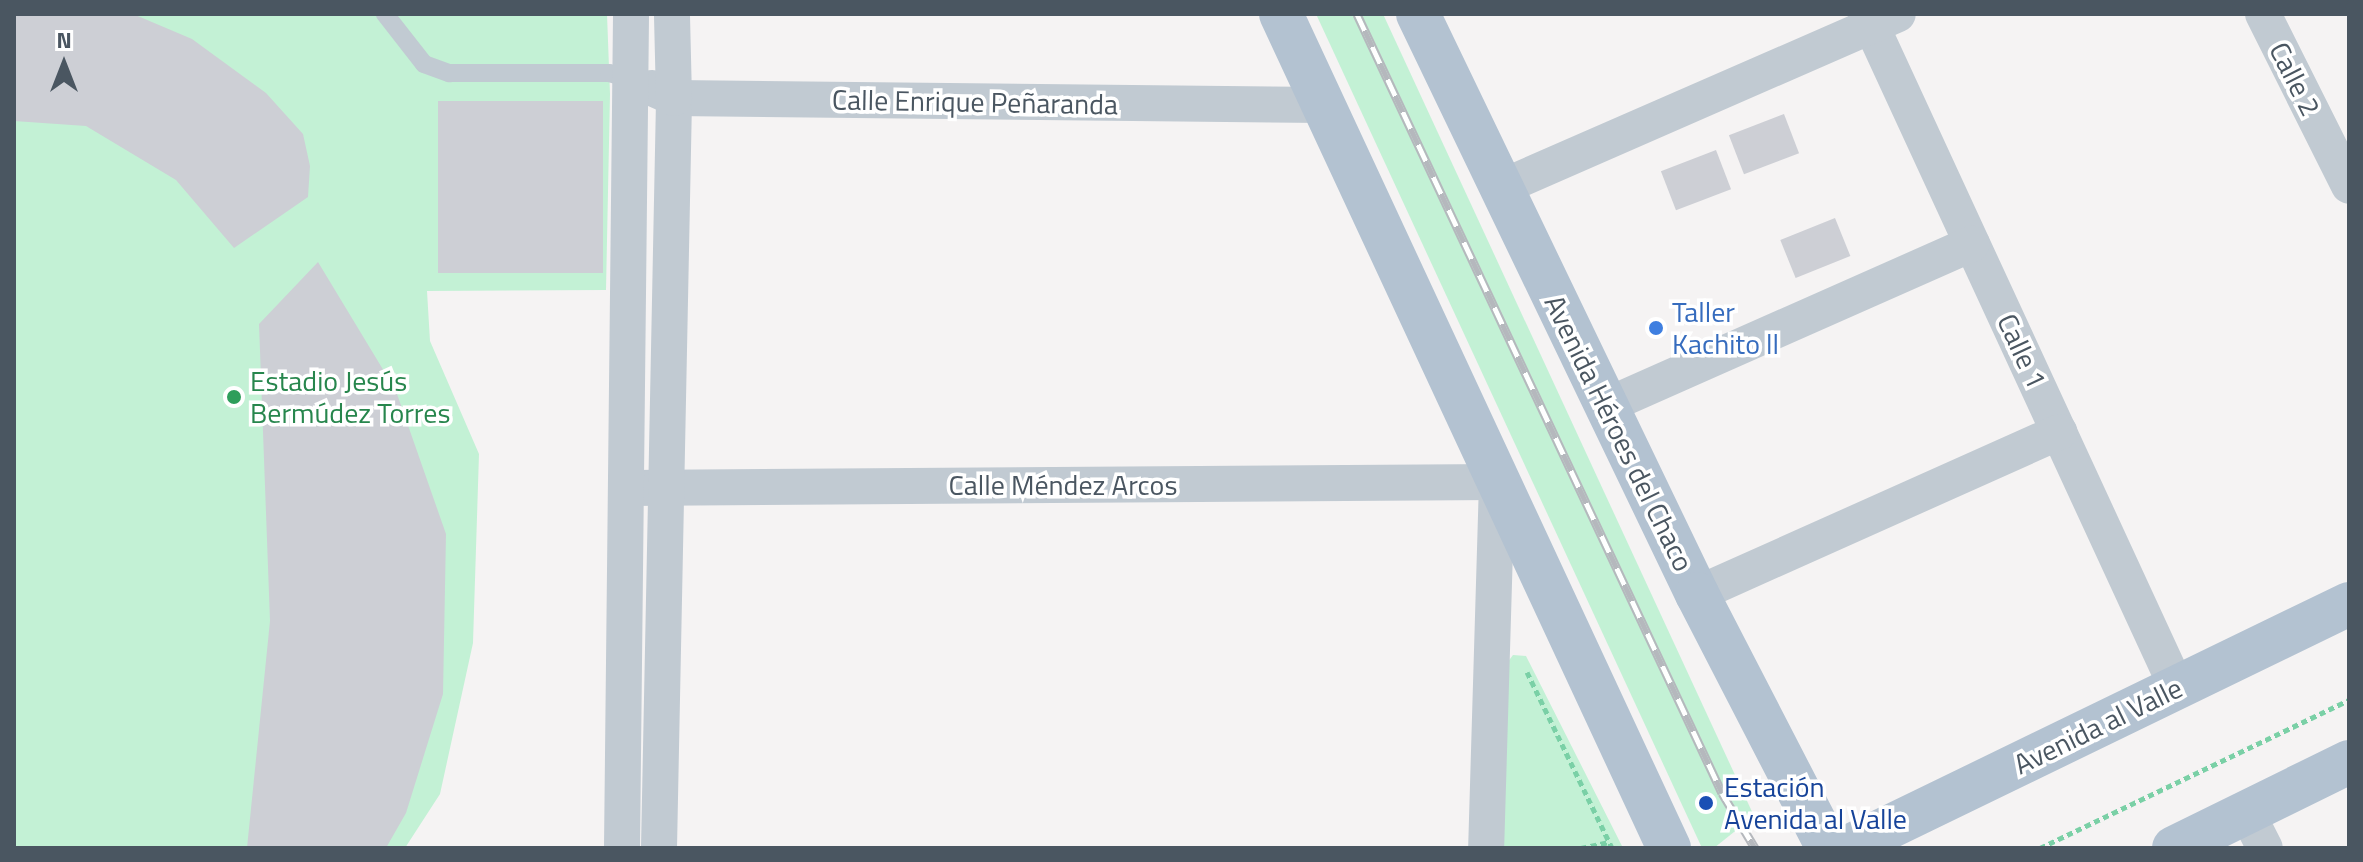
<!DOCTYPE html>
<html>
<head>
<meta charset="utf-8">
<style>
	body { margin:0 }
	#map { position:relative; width:2363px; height:862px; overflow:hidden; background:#f5f3f3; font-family:"Titillium Web",sans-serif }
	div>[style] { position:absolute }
	.green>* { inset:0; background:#c3f1d5 }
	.building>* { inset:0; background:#cdcfd5; transform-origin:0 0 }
	.path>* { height:5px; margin-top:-2.5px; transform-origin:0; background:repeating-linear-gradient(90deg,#7ad0a6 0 6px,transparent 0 10px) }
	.lane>* { height:18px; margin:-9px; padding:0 9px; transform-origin:9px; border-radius:9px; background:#c1cad2 }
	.street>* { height:36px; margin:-18px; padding:0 18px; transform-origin:18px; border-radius:18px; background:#c1cad2 }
	.primary>* { height:44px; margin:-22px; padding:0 22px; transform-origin:22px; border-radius:22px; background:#b3c2d1 }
	.rail>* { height:9px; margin-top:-4.5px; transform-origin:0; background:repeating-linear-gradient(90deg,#fff 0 18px,#b5b8bd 0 36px); box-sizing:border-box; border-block:2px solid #b5b8bd }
	.dots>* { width:22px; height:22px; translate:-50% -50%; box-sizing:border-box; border:4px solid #fff; border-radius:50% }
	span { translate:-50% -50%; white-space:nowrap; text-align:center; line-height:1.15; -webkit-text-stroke:7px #fff; paint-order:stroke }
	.street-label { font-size:28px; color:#4a5661 }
	.shop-label { font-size:28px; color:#366cbe }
	.left { translate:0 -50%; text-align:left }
	.leisure-label { font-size:28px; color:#27864d }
	.transit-label { font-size:28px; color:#164399 }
	.frame { position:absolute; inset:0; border:16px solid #4a5661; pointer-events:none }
	.north { position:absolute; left:24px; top:24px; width:80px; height:80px; -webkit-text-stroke:6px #fff; paint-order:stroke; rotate:0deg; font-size:22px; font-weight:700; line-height:32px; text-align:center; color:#4a5661 }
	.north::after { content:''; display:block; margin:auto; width:28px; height:36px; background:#4a5661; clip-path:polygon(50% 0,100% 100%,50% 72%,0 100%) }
</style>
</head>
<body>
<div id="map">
	<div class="green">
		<div style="clip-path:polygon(14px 14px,607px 14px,610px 94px,606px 290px,427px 291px,430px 341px,479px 454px,473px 643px,440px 794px,405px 848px,14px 848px)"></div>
		<div style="clip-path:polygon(1316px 14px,1383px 14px,1754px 816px,1714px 848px,1702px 848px)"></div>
		<div style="clip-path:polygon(1513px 655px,1526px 656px,1623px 848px,1503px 848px,1507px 663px)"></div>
	</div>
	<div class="building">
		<div style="clip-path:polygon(14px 14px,133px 14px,192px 39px,266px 93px,303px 134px,310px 166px,308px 197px,234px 248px,176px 180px,86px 126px,14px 121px)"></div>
		<div style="left:438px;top:101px;width:165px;height:172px"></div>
		<div style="left:1784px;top:114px;width:42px;height:59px;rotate:69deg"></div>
		<div style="left:1716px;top:150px;width:42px;height:59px;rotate:69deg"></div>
		<div style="left:1835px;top:218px;width:41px;height:59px;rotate:68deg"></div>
		<div style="clip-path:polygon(318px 262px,396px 391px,446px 534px,443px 694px,406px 813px,386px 848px,247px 848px,270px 621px,259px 324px)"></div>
	</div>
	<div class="path">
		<div style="left:1527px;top:672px;width:195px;rotate:64.2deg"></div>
		<div style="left:1581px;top:848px;width:29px;rotate:-12deg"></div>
		<div style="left:2040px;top:848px;width:343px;rotate:-25.6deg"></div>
	</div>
	<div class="lane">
		<div style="left:385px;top:14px;width:63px;rotate:52deg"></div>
		<div style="left:424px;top:64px;width:27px;rotate:20deg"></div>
		<div style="left:449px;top:73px;width:160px"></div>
		<div style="left:609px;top:73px;width:24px;rotate:15deg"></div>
	</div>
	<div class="street">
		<div style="left:1866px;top:14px;width:742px;rotate:65.23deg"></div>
		<div style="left:2263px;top:14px;width:192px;rotate:63.4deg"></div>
		<div style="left:652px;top:88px;width:24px;rotate:24deg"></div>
		<div style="left:674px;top:98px;width:649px;rotate:0.62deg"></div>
		<div style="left:1500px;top:188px;width:434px;rotate:-23.6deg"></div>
		<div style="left:1608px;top:405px;width:398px;rotate:-23.9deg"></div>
		<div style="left:628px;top:488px;width:869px;rotate:-0.4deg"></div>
		<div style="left:1497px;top:482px;width:366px;rotate:91.7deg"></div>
		<div style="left:1697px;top:594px;width:397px;rotate:-24.1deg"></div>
		<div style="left:2247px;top:813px;width:39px;rotate:63deg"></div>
		<div style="left:622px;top:848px;width:834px;rotate:-89.38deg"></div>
		<div style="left:659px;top:848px;width:750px;rotate:-88.85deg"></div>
		<div style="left:674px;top:98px;width:84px;rotate:-91.4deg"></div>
	</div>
	<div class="primary">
		<div style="left:1281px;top:14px;width:920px;rotate:65.05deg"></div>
		<div style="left:1418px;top:14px;width:644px;rotate:64.31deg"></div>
		<div style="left:1697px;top:594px;width:286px;rotate:62.7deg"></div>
		<div style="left:1846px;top:848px;width:559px;rotate:-25.88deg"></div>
		<div style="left:2174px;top:848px;width:195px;rotate:-26.2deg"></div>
	</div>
	<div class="rail">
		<div style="left:1357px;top:14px;width:860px;rotate:64.89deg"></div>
		<div style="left:1722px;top:793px;width:64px;rotate:59deg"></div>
	</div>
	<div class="dots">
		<div style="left:1656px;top:328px;background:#3f7fe0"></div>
		<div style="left:234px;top:397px;background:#2e9e5b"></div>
		<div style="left:1706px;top:803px;background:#1a4fb4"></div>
	</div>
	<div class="street-label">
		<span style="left:2295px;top:79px;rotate:63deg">Calle 2</span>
		<span style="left:975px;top:102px;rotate:1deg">Calle Enrique Peñaranda</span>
		<span style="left:2022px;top:351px;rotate:65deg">Calle 1</span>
		<span style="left:1619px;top:433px;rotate:64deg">Avenida Héroes del Chaco</span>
		<span style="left:1063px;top:485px">Calle Méndez Arcos</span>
		<span style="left:2098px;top:726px;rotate:-26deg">Avenida al Valle</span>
	</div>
	<div class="shop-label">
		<span class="left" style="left:1672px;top:328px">Taller<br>Kachito ll</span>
	</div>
	<div class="leisure-label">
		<span class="left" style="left:250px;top:397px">Estadio Jesús<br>Bermúdez Torres</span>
	</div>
	<div class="transit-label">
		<span class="left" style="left:1724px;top:803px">Estación<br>Avenida al Valle</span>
	</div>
	<div class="frame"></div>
	<div class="north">N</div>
</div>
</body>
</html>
